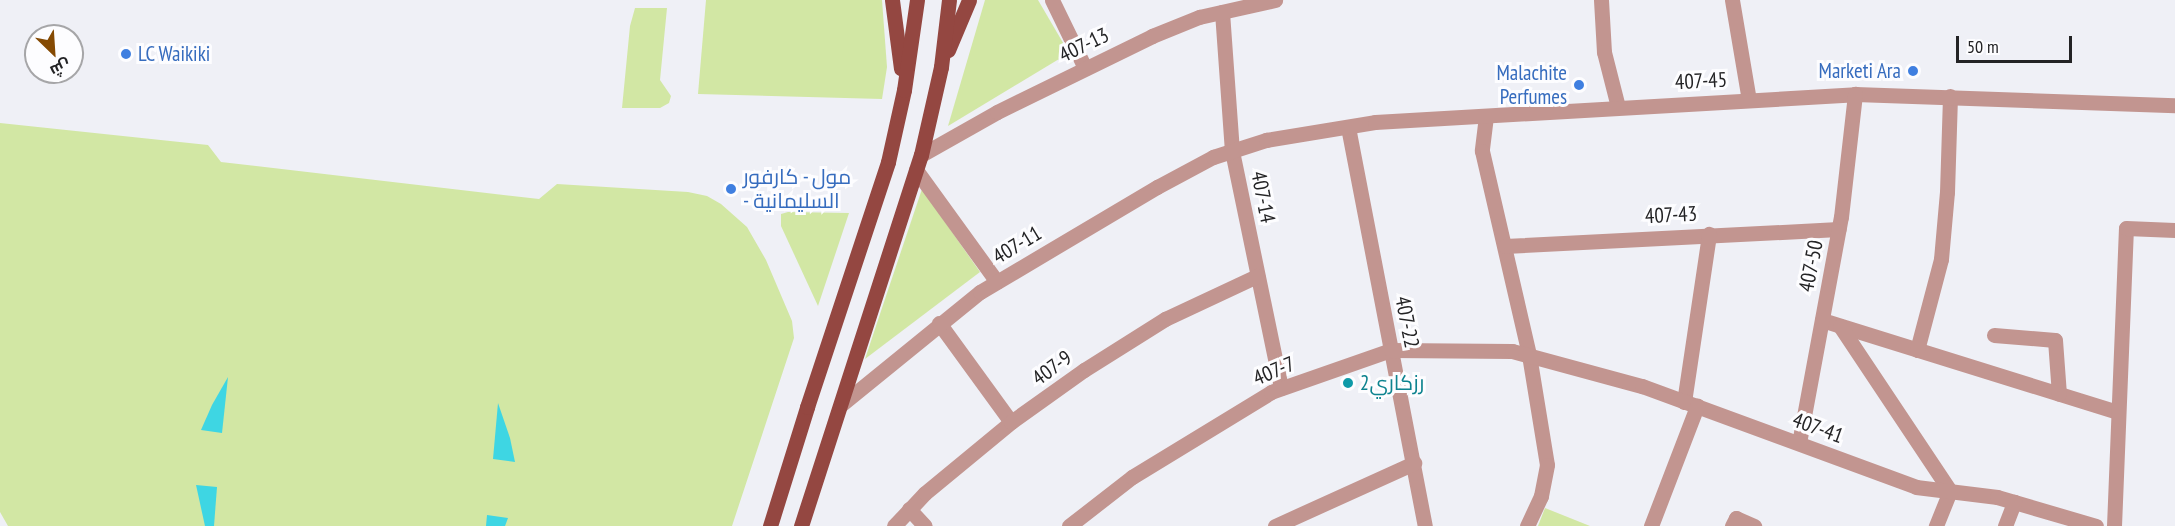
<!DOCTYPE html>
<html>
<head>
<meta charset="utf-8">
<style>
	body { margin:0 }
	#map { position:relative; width:2175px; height:526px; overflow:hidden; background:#eff0f6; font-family:"PT Sans Narrow",Cairo,sans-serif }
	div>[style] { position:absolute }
	.green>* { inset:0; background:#d2e7a4 }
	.water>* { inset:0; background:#3ed6e3 }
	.street>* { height:15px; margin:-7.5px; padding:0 7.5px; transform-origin:7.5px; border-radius:7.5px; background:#c29590 }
	.primary>* { height:15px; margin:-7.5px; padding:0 7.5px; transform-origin:7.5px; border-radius:7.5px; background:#944741 }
	.dots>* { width:16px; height:16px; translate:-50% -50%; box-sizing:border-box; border:3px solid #fdfdff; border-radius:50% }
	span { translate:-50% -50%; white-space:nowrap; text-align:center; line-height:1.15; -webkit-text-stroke:6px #fdfdff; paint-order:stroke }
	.street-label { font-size:21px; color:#232325 }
	.shop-label { font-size:21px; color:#366cbe }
	.left { translate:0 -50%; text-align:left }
	.right { translate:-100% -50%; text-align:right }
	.culture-label { font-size:21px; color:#0d838f }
	.north { position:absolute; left:24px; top:24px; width:60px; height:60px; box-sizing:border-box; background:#fdfdff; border:2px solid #a6a6a8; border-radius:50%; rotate:155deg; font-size:16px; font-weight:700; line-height:24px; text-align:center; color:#232325 }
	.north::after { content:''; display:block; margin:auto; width:21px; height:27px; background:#854a03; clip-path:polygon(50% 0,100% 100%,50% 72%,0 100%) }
	.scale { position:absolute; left:1956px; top:36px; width:116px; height:27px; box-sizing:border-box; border:3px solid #232325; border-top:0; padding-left:8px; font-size:18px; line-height:21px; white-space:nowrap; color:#232325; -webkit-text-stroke:4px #fdfdff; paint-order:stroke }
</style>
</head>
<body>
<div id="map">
	<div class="green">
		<div style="clip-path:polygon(706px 0,882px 0,887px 67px,882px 99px,698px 94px)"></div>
		<div style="clip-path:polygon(985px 0,1038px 0,1069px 53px,948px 126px)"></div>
		<div style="clip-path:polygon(635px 8px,667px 8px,660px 80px,671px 96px,669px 103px,660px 108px,622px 108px,630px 26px)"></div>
		<div style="clip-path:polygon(0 123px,208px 145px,221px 162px,539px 199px,557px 184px,688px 192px,707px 196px,721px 204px,747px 227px,766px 260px,792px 321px,794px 338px,732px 526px,8px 526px,0 512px)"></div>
		<div style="clip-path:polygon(922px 189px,980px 272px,865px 359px,882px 308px)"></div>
		<div style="clip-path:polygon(788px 212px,849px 213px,818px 306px,781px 226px,781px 214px)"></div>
		<div style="clip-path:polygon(1545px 508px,1590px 526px,1538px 526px)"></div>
	</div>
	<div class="water">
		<div style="clip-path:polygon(228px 377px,222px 433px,201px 430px,212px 405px)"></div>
		<div style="clip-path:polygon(498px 403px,510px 438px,515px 462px,493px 459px)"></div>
		<div style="clip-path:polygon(196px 485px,217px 487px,214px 526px,205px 526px)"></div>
		<div style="clip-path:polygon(487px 515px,508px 518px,505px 526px,486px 526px)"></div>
	</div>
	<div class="street">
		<div style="left:1052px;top:0;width:76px;rotate:64.1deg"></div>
		<div style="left:1601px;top:0;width:52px;rotate:86.7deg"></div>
		<div style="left:1604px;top:52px;width:57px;rotate:75.7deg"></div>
		<div style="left:1732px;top:0;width:101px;rotate:80.4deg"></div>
		<div style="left:1222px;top:12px;width:139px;rotate:85.9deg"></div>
		<div style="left:1232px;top:151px;width:242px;rotate:78.3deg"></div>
		<div style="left:1486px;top:116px;width:35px;rotate:97deg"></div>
		<div style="left:1482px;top:151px;width:209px;rotate:77deg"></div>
		<div style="left:1529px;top:355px;width:111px;rotate:80.7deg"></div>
		<div style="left:1547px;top:465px;width:32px;rotate:101deg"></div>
		<div style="left:1541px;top:496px;width:33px;rotate:115deg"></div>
		<div style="left:1348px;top:127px;width:406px;rotate:79.1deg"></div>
		<div style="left:921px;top:155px;width:87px;rotate:-29.5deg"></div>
		<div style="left:997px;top:112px;width:173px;rotate:-26.1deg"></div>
		<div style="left:1152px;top:36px;width:51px;rotate:-22deg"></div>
		<div style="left:1199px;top:17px;width:78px;rotate:-12.6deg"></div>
		<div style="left:916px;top:170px;width:138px;rotate:54.1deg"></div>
		<div style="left:1505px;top:246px;width:334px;rotate:-2.9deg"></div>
		<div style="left:1822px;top:320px;width:310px;rotate:17.3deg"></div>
		<div style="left:939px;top:323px;width:122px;rotate:54deg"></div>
		<div style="left:1840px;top:326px;width:198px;rotate:56.3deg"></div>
		<div style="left:1950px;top:491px;width:38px;rotate:112deg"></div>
		<div style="left:1994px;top:335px;width:61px;rotate:4.7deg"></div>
		<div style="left:2055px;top:340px;width:54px;rotate:85.8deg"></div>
		<div style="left:1917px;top:350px;width:94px;rotate:-75.2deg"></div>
		<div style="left:1941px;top:259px;width:67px;rotate:-84.9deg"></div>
		<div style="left:1947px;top:192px;width:96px;rotate:-88.2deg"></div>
		<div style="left:1684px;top:402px;width:170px;rotate:-81.5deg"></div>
		<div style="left:842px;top:404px;width:178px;rotate:-39.1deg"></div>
		<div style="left:980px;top:292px;width:206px;rotate:-30.7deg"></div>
		<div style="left:1157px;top:187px;width:64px;rotate:-28.2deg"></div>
		<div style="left:1213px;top:157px;width:56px;rotate:-17.8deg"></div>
		<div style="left:1266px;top:140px;width:110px;rotate:-9.4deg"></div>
		<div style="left:1375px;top:122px;width:481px;rotate:-3.3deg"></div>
		<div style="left:1855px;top:94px;width:320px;rotate:2deg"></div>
		<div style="left:1799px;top:443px;width:230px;rotate:-79.5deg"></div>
		<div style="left:1841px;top:217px;width:124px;rotate:-83.5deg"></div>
		<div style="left:909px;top:509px;width:23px;rotate:47deg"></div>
		<div style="left:894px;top:526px;width:45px;rotate:-46.8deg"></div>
		<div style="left:925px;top:493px;width:112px;rotate:-39.5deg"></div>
		<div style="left:1011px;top:422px;width:90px;rotate:-35.5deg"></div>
		<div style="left:1084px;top:370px;width:96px;rotate:-32.2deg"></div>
		<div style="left:1165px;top:319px;width:102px;rotate:-25.1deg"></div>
		<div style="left:1069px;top:526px;width:80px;rotate:-37.9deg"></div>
		<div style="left:1132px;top:477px;width:163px;rotate:-31.4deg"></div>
		<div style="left:1271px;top:392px;width:127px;rotate:-19.3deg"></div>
		<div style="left:1391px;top:350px;width:121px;rotate:0.5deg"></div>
		<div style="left:1512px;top:351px;width:135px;rotate:15.1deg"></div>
		<div style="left:1642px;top:386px;width:292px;rotate:20.2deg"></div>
		<div style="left:1916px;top:487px;width:82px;rotate:7deg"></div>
		<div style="left:1997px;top:497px;width:103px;rotate:16.3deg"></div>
		<div style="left:1275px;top:526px;width:153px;rotate:-24.4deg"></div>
		<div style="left:1651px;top:526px;width:129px;rotate:-69deg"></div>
		<div style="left:1732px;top:526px;width:9px;rotate:-63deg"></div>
		<div style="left:1736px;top:518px;width:20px;rotate:24deg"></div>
		<div style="left:2005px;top:526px;width:26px;rotate:-69deg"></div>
		<div style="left:2114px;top:526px;width:298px;rotate:-87.7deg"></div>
		<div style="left:2126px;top:228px;width:49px;rotate:2.3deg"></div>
	</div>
	<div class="primary">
		<div style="left:892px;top:0;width:69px;rotate:82.5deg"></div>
		<div style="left:948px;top:50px;width:54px;rotate:-67.2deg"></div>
		<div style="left:770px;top:526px;width:125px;rotate:-72.7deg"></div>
		<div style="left:807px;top:407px;width:258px;rotate:-71.7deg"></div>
		<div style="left:888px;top:162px;width:74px;rotate:-77.5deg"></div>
		<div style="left:904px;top:90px;width:91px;rotate:-81.8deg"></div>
		<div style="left:801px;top:526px;width:390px;rotate:-72.1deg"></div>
		<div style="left:921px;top:155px;width:90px;rotate:-77.2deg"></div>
		<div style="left:941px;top:67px;width:67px;rotate:-83.2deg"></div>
	</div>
	<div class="dots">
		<div style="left:126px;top:54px;background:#3f7fe0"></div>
		<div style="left:1913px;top:71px;background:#3f7fe0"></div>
		<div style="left:1579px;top:85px;background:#3f7fe0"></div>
		<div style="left:731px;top:189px;background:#3f7fe0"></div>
		<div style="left:1348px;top:383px;background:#0f9aa8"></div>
	</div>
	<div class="street-label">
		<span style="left:1084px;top:45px;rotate:-26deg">407-13</span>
		<span style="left:1701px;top:81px;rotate:-3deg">407-45</span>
		<span style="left:1263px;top:197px;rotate:79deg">407-14</span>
		<span style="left:1671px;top:215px;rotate:-3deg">407-43</span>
		<span style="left:1017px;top:245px;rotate:-31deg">407-11</span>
		<span style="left:1811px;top:266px;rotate:-79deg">407-50</span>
		<span style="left:1407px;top:322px;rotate:79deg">407-22</span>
		<span style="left:1052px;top:368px;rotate:-36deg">407-9</span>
		<span style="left:1274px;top:371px;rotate:-23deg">407-7</span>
		<span style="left:1818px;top:428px;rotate:20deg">407-41</span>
	</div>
	<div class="shop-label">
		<span class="left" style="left:138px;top:54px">LC Waikiki</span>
		<span class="right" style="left:1901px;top:71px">Marketi Ara</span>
		<span class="right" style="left:1567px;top:85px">Malachite<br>Perfumes</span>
		<span class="left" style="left:743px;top:189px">مول - كارفور<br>- السليمانية</span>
	</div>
	<div class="culture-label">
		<span class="left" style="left:1360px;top:383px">رزكاري2</span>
	</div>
	<div class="north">ش</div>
	<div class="scale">50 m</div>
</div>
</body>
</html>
